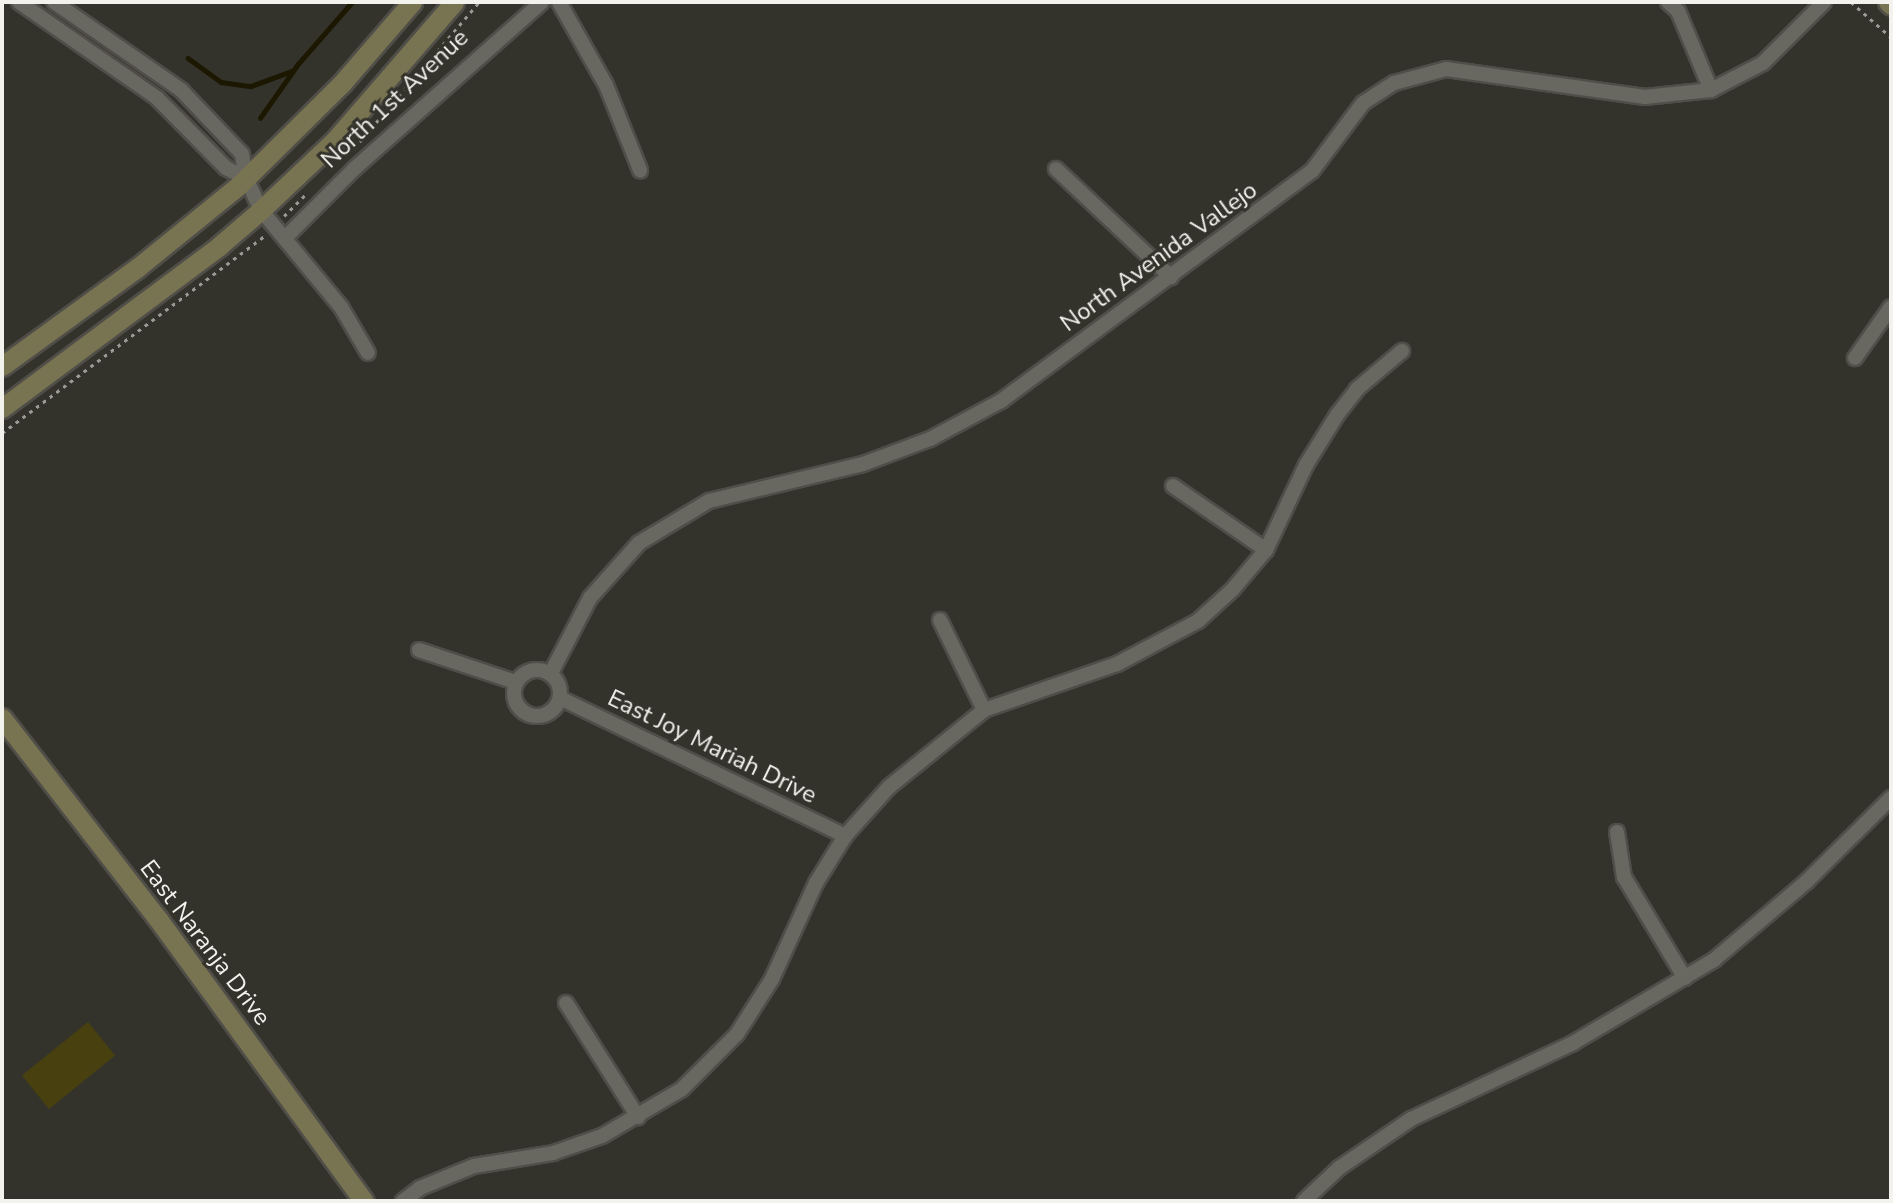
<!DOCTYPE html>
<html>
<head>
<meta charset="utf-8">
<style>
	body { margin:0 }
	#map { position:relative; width:1893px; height:1203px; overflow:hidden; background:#34332b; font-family:"Nunito Sans",sans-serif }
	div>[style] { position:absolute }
	.green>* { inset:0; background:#48400f; transform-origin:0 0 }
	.stream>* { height:4.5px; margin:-2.25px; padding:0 2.25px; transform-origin:2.25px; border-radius:2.25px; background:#1c1700 }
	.path>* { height:2.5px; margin-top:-1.25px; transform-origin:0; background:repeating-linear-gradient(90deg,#9b9a94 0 3.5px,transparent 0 8.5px) }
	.roads { filter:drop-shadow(2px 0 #504e48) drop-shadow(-2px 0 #504e48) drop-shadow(0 2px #504e48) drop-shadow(0 -2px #504e48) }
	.street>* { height:14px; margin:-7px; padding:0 7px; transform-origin:7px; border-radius:7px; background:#696860 }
	.street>.ring { margin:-7px; padding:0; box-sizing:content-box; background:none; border:14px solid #696860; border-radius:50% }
	.secondary>* { height:19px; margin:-9.5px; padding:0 9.5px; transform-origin:9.5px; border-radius:9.5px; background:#787350 }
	span { translate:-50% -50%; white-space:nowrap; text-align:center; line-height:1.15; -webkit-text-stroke:6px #34332b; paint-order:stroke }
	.street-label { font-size:24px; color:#f3f2ed }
	.frame { position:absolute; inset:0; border:4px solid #f3f2ed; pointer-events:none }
</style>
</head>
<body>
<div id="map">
	<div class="green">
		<div style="left:88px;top:1022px;width:43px;height:85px;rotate:51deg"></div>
	</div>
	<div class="stream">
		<div style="left:188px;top:58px;width:41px;rotate:36deg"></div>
		<div style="left:221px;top:82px;width:30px;rotate:8deg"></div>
		<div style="left:251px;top:86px;width:44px;rotate:-20.1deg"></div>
		<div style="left:260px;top:118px;width:66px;rotate:-54.9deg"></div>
		<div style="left:298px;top:64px;width:82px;rotate:-48.9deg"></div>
	</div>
	<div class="path">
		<div style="left:1851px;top:2px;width:53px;rotate:41.2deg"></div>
		<div style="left:354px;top:148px;width:192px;rotate:-49.4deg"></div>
		<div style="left:284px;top:216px;width:31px;rotate:-45deg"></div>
		<div style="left:2px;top:433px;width:328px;rotate:-36.9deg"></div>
	</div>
	<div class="roads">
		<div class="street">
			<div style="left:19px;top:2px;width:168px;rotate:34.8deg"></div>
			<div style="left:157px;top:98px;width:98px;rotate:45.4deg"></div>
			<div style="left:226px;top:168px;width:22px;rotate:27deg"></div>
			<div style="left:54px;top:2px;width:155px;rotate:34.7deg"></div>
			<div style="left:181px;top:90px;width:88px;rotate:46.4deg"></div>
			<div style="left:242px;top:154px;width:24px;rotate:81deg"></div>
			<div style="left:246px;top:178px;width:35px;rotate:65deg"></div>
			<div style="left:261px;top:210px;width:126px;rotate:50.5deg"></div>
			<div style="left:341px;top:307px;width:53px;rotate:59.6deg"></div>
			<div style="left:559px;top:2px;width:95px;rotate:60.5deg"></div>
			<div style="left:606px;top:85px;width:92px;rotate:68.2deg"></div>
			<div style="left:1668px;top:2px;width:13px;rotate:42deg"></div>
			<div style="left:1678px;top:11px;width:86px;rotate:67.3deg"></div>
			<div style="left:1056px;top:169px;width:158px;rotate:43.2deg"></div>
			<div style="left:286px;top:237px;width:96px;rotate:-45deg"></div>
			<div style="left:354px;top:169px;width:251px;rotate:-41.6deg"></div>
			<div style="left:1855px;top:358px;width:62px;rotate:-54.8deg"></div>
			<div style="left:1173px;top:486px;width:113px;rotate:34.5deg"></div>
			<div style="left:940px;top:620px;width:100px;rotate:63.9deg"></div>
			<div style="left:419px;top:650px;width:102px;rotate:18.3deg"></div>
			<div class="ring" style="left:514px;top:670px;width:32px;height:32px"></div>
			<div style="left:551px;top:673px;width:85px;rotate:-62.5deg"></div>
			<div style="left:590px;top:598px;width:74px;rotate:-48.3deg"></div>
			<div style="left:639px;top:543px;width:82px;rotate:-31deg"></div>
			<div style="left:709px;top:501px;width:158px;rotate:-13.5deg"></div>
			<div style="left:863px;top:464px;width:72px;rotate:-20.5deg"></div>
			<div style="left:930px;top:439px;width:81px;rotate:-28.2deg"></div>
			<div style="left:1001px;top:401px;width:387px;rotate:-36.5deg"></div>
			<div style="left:1312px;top:171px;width:85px;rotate:-53.1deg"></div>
			<div style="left:1363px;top:103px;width:37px;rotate:-33deg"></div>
			<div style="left:1394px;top:83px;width:54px;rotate:-15.1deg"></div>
			<div style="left:1446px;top:69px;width:201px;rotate:8deg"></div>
			<div style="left:1645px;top:97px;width:66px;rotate:-6.1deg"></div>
			<div style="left:1711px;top:90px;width:59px;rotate:-27.4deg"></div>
			<div style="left:1763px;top:63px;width:86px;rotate:-45deg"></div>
			<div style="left:560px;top:698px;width:317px;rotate:25.8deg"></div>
			<div style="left:1617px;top:832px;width:46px;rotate:81.2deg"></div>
			<div style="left:1624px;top:877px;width:118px;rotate:58.9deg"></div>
			<div style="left:566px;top:1003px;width:135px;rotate:57.7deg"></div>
			<div style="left:403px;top:1201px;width:21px;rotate:-37deg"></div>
			<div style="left:420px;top:1188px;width:58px;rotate:-22.2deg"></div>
			<div style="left:474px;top:1166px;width:80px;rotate:-9.3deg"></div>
			<div style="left:553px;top:1153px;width:52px;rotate:-19.1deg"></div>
			<div style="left:602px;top:1136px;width:93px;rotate:-30.4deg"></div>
			<div style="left:682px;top:1089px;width:78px;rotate:-45deg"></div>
			<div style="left:737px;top:1034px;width:65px;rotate:-57.5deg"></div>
			<div style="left:772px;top:979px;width:106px;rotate:-65.4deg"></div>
			<div style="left:816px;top:883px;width:55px;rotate:-58.3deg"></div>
			<div style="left:845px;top:836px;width:66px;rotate:-48.1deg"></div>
			<div style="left:889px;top:787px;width:122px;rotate:-39deg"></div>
			<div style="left:984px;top:710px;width:141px;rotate:-19.1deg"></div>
			<div style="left:1117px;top:664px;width:92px;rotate:-28deg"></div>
			<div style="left:1198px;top:621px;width:47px;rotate:-42.4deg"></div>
			<div style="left:1233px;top:589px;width:51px;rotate:-49.8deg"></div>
			<div style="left:1266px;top:550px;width:94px;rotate:-64.8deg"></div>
			<div style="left:1306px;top:465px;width:59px;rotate:-58.2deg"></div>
			<div style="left:1337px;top:415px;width:33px;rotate:-52deg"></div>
			<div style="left:1357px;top:389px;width:59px;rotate:-40.2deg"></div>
			<div style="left:1304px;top:1201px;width:48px;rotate:-43.3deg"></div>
			<div style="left:1339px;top:1168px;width:87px;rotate:-34.2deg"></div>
			<div style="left:1411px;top:1119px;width:179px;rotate:-25.1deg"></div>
			<div style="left:1573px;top:1043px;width:164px;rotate:-30.5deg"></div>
			<div style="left:1714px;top:960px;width:122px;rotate:-40.3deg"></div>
			<div style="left:1807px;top:881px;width:118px;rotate:-44.7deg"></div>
		</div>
		<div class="secondary">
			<div style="left:1888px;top:2px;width:4px;rotate:45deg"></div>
			<div style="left:2px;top:366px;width:167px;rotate:-36deg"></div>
			<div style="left:137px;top:268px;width:130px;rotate:-39.1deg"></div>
			<div style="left:238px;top:186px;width:148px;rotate:-44.7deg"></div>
			<div style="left:343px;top:82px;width:106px;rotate:-49.2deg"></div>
			<div style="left:2px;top:408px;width:271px;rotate:-36.7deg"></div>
			<div style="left:219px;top:246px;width:55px;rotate:-40.6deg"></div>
			<div style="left:261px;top:210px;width:102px;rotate:-43.4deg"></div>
			<div style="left:335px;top:140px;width:182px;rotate:-49.2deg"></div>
			<div style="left:2px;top:718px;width:254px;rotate:52.2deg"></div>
			<div style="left:158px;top:919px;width:349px;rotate:53.9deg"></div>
		</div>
	</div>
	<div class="street-label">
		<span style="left:395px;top:99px;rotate:-43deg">North 1st Avenue</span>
		<span style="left:1159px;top:257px;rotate:-36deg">North Avenida Vallejo</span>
		<span style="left:712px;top:747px;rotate:26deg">East Joy Mariah Drive</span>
		<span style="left:205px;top:943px;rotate:53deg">East Naranja Drive</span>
	</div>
	<div class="frame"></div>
</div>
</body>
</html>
